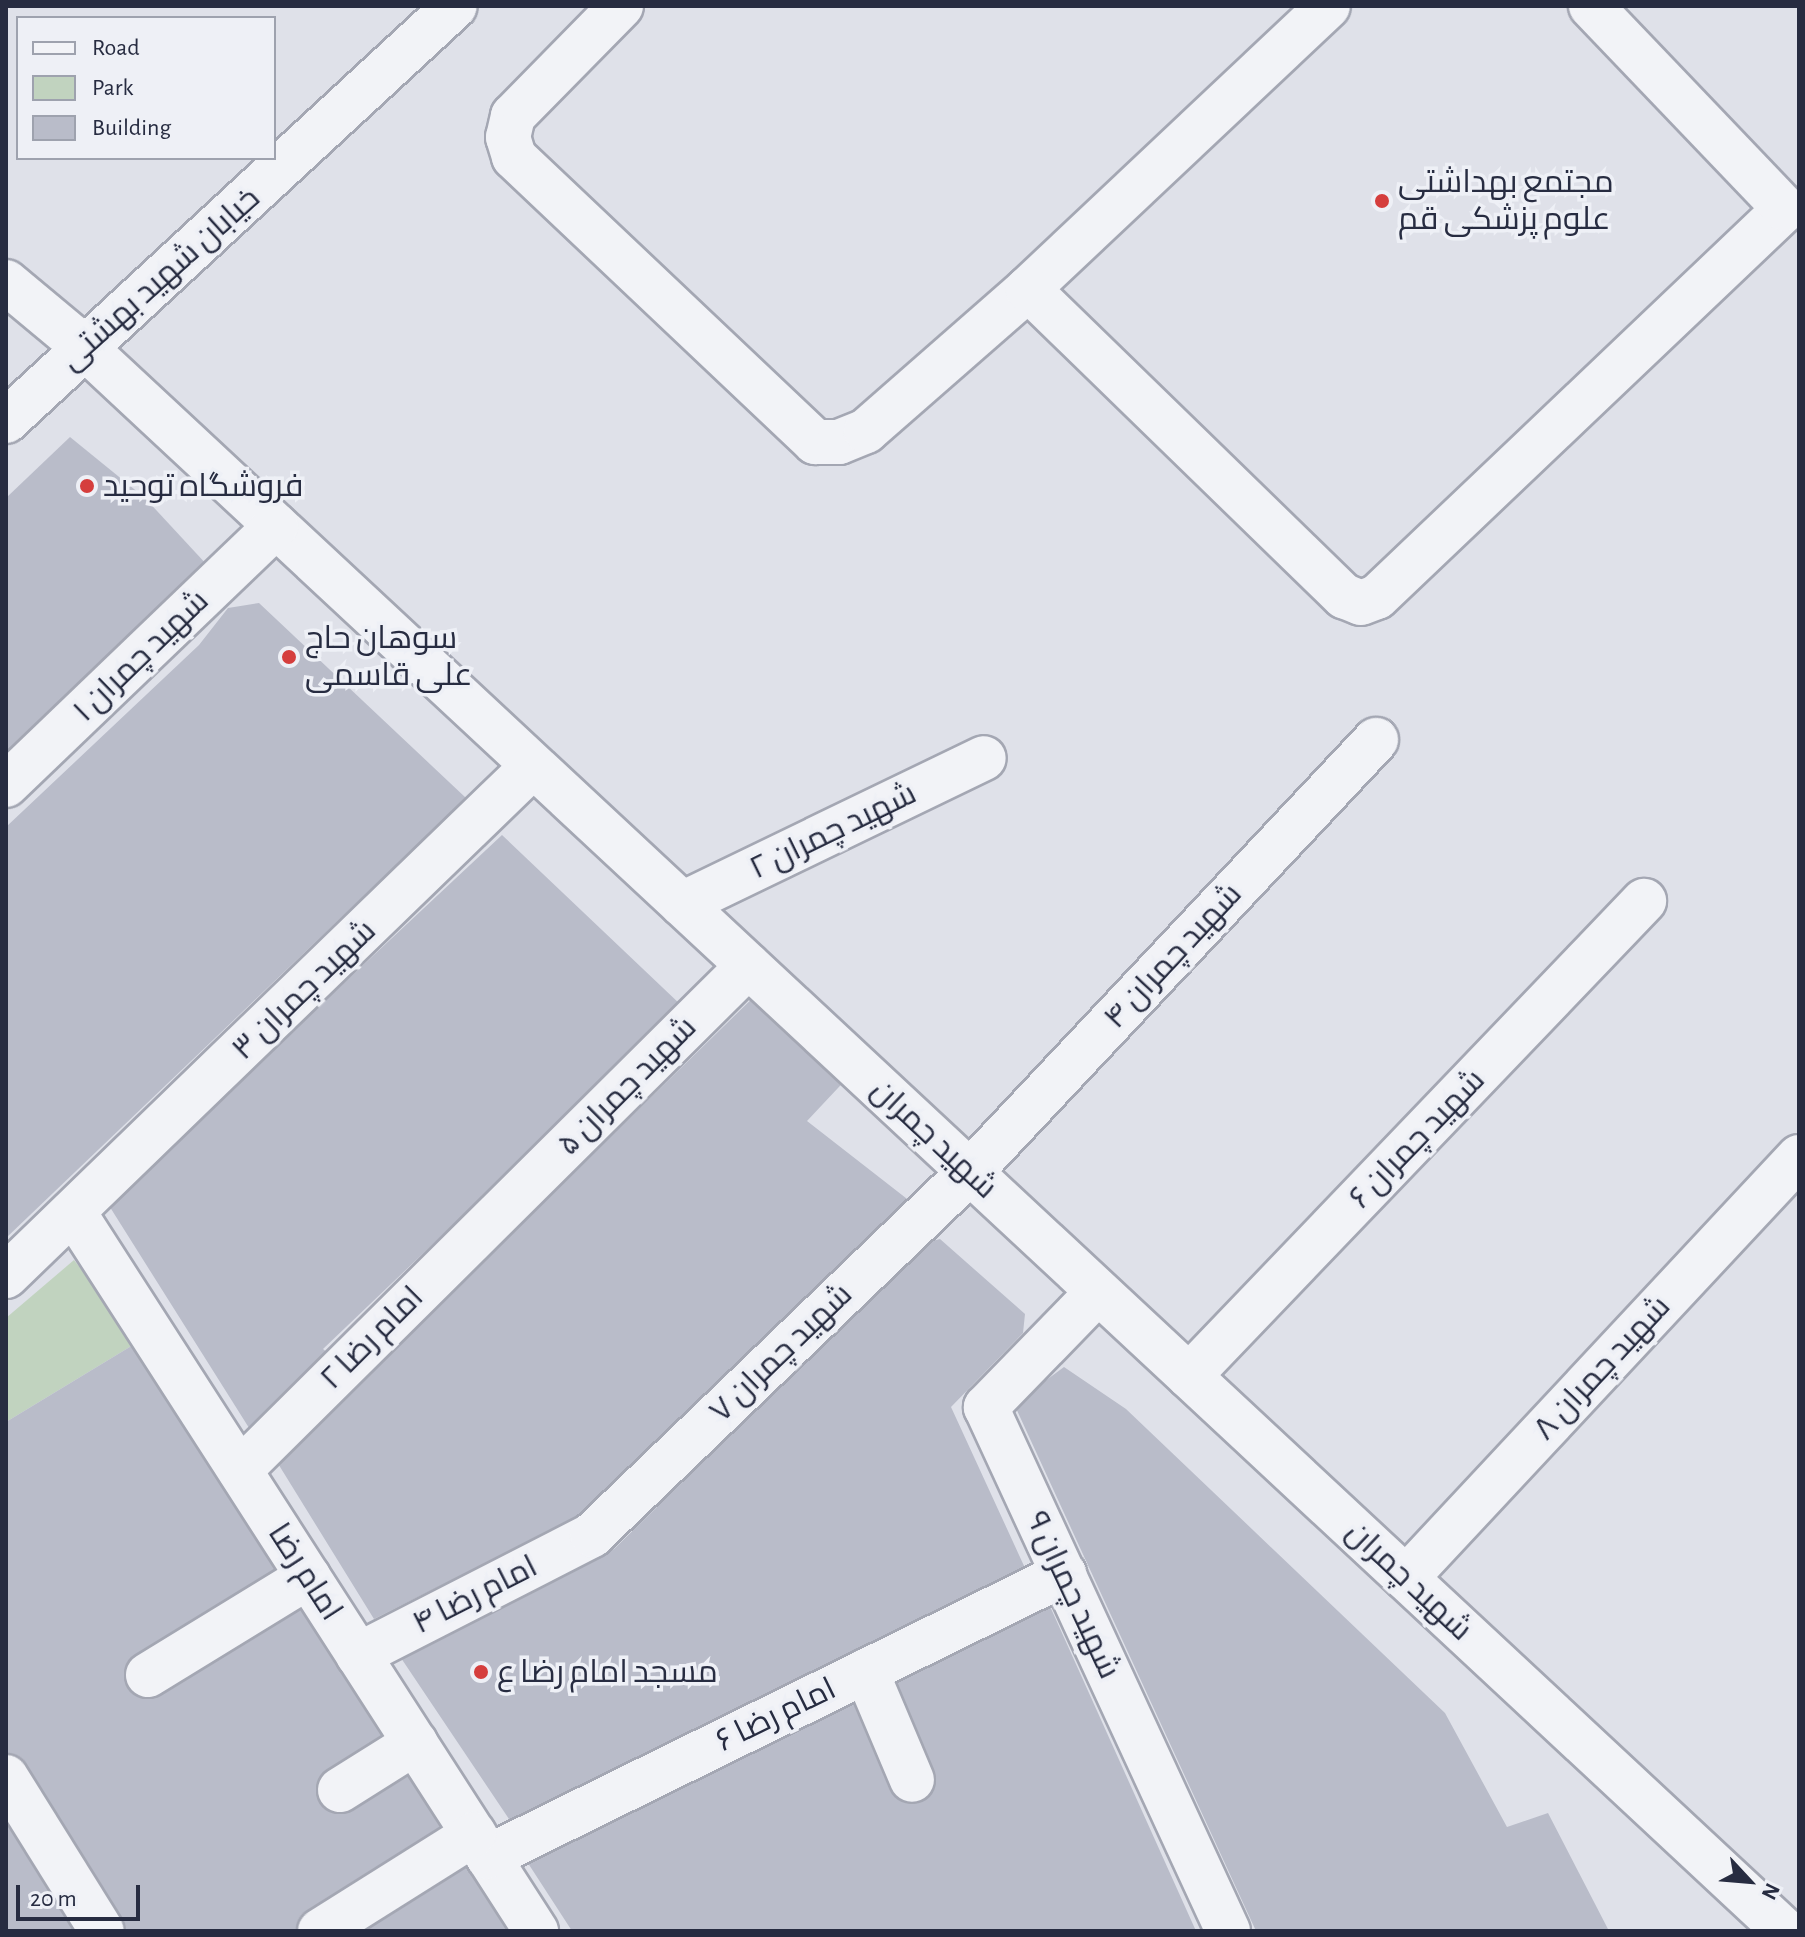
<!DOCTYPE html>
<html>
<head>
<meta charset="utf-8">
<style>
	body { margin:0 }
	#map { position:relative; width:1805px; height:1937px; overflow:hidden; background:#dfe1e9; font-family:"Alegreya Sans",Cairo,sans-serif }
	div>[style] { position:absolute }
	.green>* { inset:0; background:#c1d3bf }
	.building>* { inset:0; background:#b9bcc9 }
	.roads { filter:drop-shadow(2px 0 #a4a7b3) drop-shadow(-2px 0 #a4a7b3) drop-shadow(0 2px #a4a7b3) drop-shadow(0 -2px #a4a7b3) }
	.minor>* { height:44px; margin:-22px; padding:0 22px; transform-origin:22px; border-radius:22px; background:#f2f3f7 }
	.dots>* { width:22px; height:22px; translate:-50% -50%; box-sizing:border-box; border:4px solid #eef0f6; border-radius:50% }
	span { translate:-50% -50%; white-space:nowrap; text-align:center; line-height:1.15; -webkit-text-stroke:7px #eef0f6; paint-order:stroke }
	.poi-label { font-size:32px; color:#272c41 }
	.left { translate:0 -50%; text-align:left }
	.street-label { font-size:32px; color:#272c41 }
	.frame { position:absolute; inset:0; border:8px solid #272c41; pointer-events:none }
	.legend { position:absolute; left:16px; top:16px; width:260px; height:144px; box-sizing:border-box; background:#eef0f6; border:2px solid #9ea2ae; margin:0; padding:10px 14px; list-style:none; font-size:24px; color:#272c41 }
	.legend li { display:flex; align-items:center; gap:16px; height:40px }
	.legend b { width:40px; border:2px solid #9ea2ae }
	.north { position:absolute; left:1709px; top:1841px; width:80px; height:80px; -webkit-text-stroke:6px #eef0f6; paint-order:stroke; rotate:116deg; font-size:22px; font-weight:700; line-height:32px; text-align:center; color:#272c41 }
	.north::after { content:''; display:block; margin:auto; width:28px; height:36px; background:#272c41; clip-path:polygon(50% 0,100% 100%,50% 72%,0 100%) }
	.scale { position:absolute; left:16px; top:1885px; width:124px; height:36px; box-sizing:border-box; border:4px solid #272c41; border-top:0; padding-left:10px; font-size:24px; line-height:28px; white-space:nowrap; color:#272c41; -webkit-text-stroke:6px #eef0f6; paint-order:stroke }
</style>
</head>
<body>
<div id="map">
	<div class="green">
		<div style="clip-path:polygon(74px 1260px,138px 1342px,6px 1422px,6px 1318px)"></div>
	</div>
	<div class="building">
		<div style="clip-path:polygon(70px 437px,145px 498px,208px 566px,6px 760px,6px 498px)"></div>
		<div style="clip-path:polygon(259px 603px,466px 798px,6px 1238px,6px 827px,199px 645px,228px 608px)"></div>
		<div style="clip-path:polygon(502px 835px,682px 1006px,323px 1349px,337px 1361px,256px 1439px,108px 1204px)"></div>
		<div style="clip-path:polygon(765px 986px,853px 1072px,807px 1121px,911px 1202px,583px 1514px,374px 1619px,277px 1462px)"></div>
		<div style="clip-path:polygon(940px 1239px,1025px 1314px,1023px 1333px,951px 1407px,1031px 1581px,511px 1822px,401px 1658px,407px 1647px,614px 1549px,928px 1242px)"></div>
		<div style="clip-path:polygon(138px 1342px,229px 1498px,238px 1491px,279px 1568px,133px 1667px,300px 1604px,445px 1834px,296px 1927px,298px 1931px,119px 1931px,6px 1753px,6px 1422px)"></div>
		<div style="clip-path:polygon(1064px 1367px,1126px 1409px,1445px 1713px,1507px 1827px,1548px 1813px,1609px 1931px,1256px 1931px,1014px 1404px)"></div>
		<div style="clip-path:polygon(1044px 1593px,1196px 1931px,572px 1931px,524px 1857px,872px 1696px,874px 1679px)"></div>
		<div style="clip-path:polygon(6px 1812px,81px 1931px,6px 1931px)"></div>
		<div style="clip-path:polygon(466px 1863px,509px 1931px,353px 1931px)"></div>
	</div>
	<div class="roads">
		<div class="minor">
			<div style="left:621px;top:6px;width:154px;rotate:134.5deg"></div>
			<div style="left:513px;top:116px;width:22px;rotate:103deg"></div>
			<div style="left:508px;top:137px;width:21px;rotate:73deg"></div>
			<div style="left:514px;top:157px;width:415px;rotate:43.4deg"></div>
			<div style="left:815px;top:442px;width:24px"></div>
			<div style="left:839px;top:442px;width:29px;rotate:-22deg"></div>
			<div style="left:866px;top:431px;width:215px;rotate:-41.2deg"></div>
			<div style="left:1028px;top:289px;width:412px;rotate:-43.3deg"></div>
			<div style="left:6px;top:282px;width:102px;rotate:39.8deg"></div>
			<div style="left:84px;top:347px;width:2324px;rotate:42.96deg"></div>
			<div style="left:1028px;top:289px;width:441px;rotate:44.2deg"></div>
			<div style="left:1344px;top:596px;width:18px;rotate:22deg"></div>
			<div style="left:1361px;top:603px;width:17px;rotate:-21deg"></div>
			<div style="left:1377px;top:597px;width:563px;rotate:-43.56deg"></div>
			<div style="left:1785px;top:209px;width:281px;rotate:-133.7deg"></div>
			<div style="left:6px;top:421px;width:611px;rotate:-42.75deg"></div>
			<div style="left:6px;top:785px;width:374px;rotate:-43.8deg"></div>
			<div style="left:682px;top:904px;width:335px;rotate:-25.8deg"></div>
			<div style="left:74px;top:1213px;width:854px;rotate:57.24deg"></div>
			<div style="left:6px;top:1276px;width:733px;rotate:-44.06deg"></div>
			<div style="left:1098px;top:1292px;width:161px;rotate:134.2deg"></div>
			<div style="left:986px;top:1407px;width:577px;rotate:65.21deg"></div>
			<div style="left:1189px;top:1376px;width:658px;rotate:-46.23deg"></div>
			<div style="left:240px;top:1470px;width:716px;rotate:-44.77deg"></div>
			<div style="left:1406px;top:1578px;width:576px;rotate:-46.97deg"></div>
			<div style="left:358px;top:1655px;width:263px;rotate:-27.1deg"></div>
			<div style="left:592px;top:1535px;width:524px;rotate:-43.84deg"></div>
			<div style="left:970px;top:1172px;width:593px;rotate:-46.78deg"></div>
			<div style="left:866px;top:1671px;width:118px;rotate:67.1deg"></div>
			<div style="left:148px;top:1675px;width:188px;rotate:-31.5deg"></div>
			<div style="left:6px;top:1777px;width:181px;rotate:58.1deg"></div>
			<div style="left:340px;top:1790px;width:89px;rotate:-32.1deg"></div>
			<div style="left:488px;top:1857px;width:642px;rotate:-26.17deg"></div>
			<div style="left:320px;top:1931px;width:182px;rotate:-32.2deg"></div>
		</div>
	</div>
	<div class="dots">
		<div style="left:1382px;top:201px;background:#d53e3d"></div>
		<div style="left:87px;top:486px;background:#d53e3d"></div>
		<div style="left:289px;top:657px;background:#d53e3d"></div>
		<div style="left:481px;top:1672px;background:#d53e3d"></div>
	</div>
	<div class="poi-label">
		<span class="left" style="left:1398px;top:201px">مجتمع بهداشتی<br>علوم پزشکی قم</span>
		<span class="left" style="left:103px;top:486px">فروشگاه توحید</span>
		<span class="left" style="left:305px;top:657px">سوهان حاج<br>علی قاسمی</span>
		<span class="left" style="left:497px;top:1672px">مسجد امام رضا ع</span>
	</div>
	<div class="street-label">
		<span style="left:160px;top:279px;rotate:-42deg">خیابان شهید بهشتی</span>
		<span style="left:141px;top:656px;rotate:-44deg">شهید چمران ۱</span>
		<span style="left:833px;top:831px;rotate:-26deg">شهید چمران ۲</span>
		<span style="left:1173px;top:956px;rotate:-47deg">شهید چمران ۴</span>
		<span style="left:304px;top:990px;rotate:-44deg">شهید چمران ۳</span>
		<span style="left:627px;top:1086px;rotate:-45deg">شهید چمران ۵</span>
		<span style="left:934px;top:1139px;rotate:43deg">شهید چمران</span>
		<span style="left:1417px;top:1139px;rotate:-46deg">شهید چمران ۶</span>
		<span style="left:372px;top:1338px;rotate:-45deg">امام رضا ۲</span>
		<span style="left:781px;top:1353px;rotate:-44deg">شهید چمران ۷</span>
		<span style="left:1602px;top:1368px;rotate:-47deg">شهید چمران ۸</span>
		<span style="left:305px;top:1572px;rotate:57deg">امام رضا</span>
		<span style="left:1409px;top:1581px;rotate:43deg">شهید چمران</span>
		<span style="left:475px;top:1595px;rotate:-27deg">امام رضا ۴</span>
		<span style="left:1073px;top:1595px;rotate:65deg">شهید چمران ۹</span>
		<span style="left:776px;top:1715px;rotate:-26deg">امام رضا ۶</span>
	</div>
	<div class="frame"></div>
	<ul class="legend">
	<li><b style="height:10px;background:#f2f3f7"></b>Road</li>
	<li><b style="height:22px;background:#c1d3bf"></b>Park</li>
	<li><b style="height:22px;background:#b9bcc9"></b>Building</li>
	</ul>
	<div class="north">N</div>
	<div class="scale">20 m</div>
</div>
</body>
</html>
